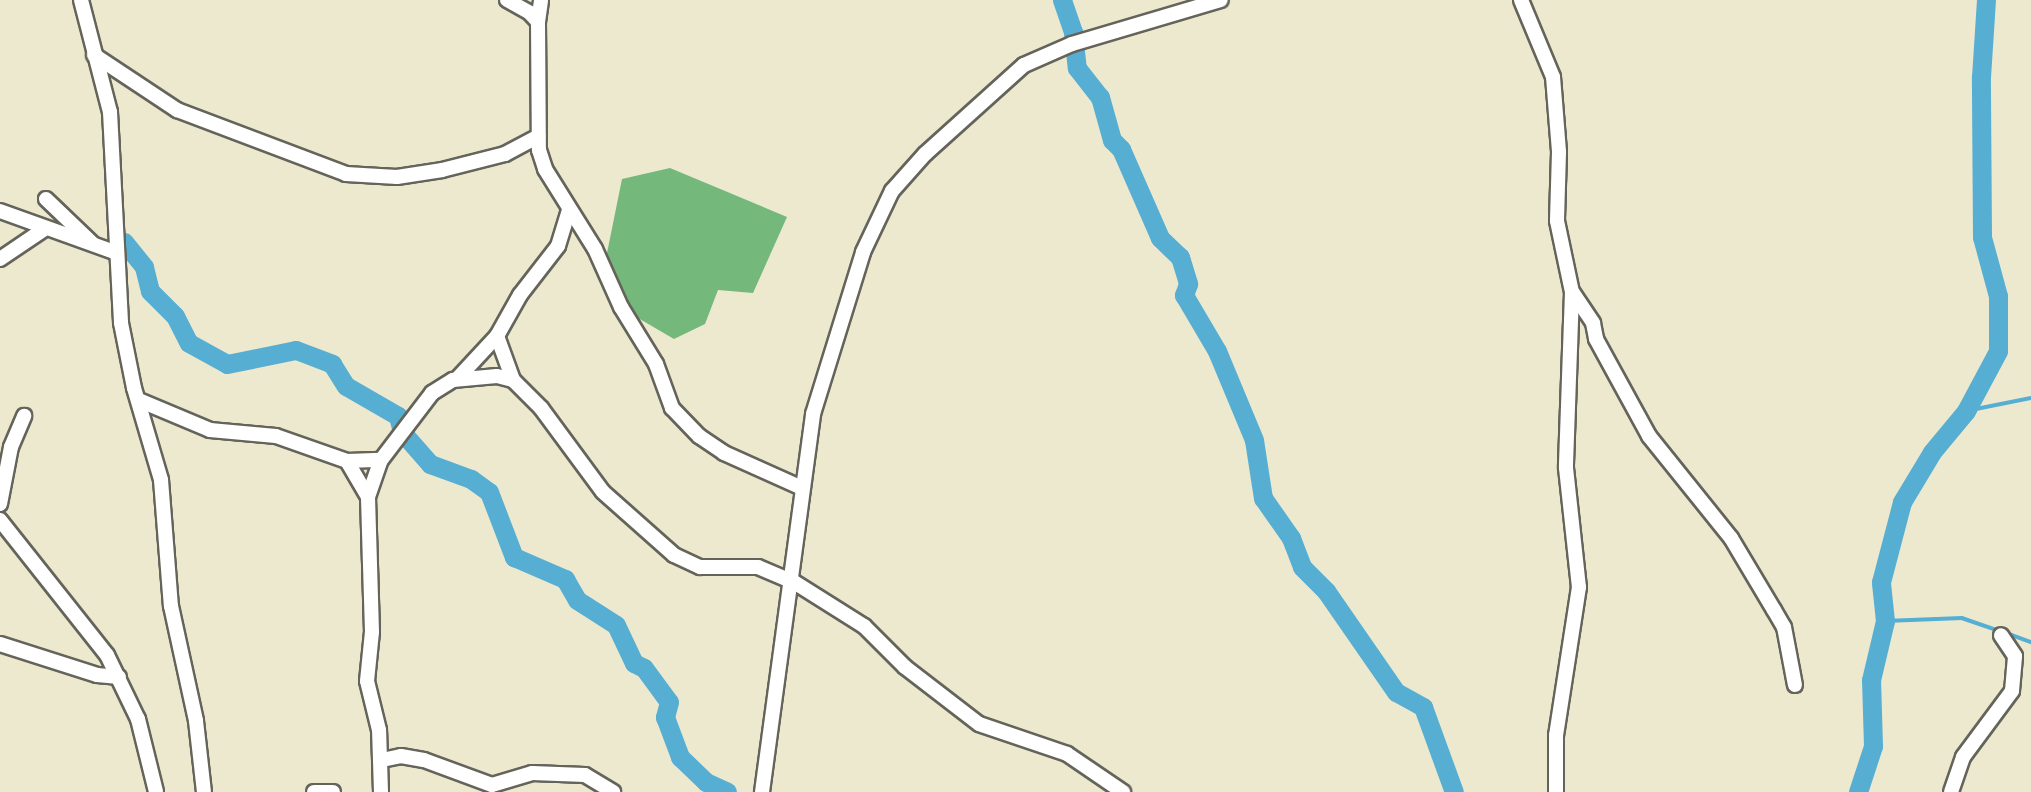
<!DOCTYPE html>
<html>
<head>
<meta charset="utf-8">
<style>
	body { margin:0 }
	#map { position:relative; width:2031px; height:792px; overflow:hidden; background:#ede9cf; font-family:"Shantell Sans",sans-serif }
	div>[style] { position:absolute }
	.forest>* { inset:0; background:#74b87b }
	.stream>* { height:3.5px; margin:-1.75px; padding:0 1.75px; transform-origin:1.75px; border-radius:1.75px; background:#56aed3 }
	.river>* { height:19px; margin:-9.5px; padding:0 9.5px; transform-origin:9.5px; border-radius:9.5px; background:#56aed3 }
	.roads { filter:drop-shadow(2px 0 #65645b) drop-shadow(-2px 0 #65645b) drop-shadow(0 2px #65645b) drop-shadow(0 -2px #65645b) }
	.minor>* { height:14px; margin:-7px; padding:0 7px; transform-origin:7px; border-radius:7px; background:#fff }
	span { translate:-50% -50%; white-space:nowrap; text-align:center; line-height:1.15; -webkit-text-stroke:5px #fdfcf7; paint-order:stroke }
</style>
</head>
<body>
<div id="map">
	<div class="forest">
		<div style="clip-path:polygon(670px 168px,787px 217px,753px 293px,718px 290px,705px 324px,674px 339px,626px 311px,607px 253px,622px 179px)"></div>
	</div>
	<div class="stream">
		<div style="left:1966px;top:411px;width:66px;rotate:-11.3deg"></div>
		<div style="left:1885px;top:621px;width:77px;rotate:-2.2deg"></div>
		<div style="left:1962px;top:618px;width:39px;rotate:19deg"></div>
		<div style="left:2006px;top:633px;width:27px;rotate:20deg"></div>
	</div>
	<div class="river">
		<div style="left:1062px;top:0;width:34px;rotate:71deg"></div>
		<div style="left:1073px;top:32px;width:36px;rotate:84deg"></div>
		<div style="left:1077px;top:68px;width:37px;rotate:52deg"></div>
		<div style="left:1100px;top:97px;width:45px;rotate:74.4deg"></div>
		<div style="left:1112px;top:140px;width:13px;rotate:45deg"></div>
		<div style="left:1121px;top:149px;width:97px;rotate:66.3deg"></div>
		<div style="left:1160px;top:238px;width:28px;rotate:44deg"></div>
		<div style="left:1180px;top:257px;width:28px;rotate:73deg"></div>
		<div style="left:1188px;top:284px;width:12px;rotate:110deg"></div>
		<div style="left:1184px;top:295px;width:65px;rotate:59.5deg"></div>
		<div style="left:1217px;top:351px;width:96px;rotate:67.4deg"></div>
		<div style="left:1254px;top:440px;width:59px;rotate:81.2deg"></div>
		<div style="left:1263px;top:498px;width:49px;rotate:55deg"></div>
		<div style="left:1291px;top:538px;width:31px;rotate:69deg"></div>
		<div style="left:1302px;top:567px;width:34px;rotate:45deg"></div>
		<div style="left:1326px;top:591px;width:123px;rotate:55.3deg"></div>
		<div style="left:1396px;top:692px;width:31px;rotate:29deg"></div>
		<div style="left:1423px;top:707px;width:90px;rotate:70deg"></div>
		<div style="left:124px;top:242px;width:32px;rotate:51deg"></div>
		<div style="left:144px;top:267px;width:25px;rotate:76deg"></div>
		<div style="left:150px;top:291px;width:35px;rotate:45deg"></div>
		<div style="left:175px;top:316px;width:30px;rotate:63deg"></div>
		<div style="left:189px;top:343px;width:43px;rotate:28.9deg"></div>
		<div style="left:227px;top:364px;width:70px;rotate:-11.5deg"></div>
		<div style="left:296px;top:350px;width:39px;rotate:21deg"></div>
		<div style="left:332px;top:364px;width:26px;rotate:58deg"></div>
		<div style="left:346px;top:386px;width:60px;rotate:30deg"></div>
		<div style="left:398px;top:416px;width:16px;rotate:76deg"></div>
		<div style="left:402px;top:432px;width:43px;rotate:48.8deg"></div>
		<div style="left:430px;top:464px;width:44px;rotate:20.1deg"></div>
		<div style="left:471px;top:479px;width:22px;rotate:36deg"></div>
		<div style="left:489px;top:492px;width:70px;rotate:69deg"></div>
		<div style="left:514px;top:557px;width:56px;rotate:23.3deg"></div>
		<div style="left:565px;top:579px;width:24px;rotate:60deg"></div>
		<div style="left:577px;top:600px;width:46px;rotate:32.7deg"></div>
		<div style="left:616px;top:625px;width:42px;rotate:64.7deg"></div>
		<div style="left:634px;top:663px;width:11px;rotate:27deg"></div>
		<div style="left:644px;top:668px;width:42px;rotate:53.7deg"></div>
		<div style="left:669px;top:702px;width:16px;rotate:105deg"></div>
		<div style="left:665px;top:717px;width:43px;rotate:69.4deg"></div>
		<div style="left:680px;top:757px;width:36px;rotate:44deg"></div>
		<div style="left:706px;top:782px;width:23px;rotate:25deg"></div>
		<div style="left:1858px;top:792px;width:48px;rotate:-71.9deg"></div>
		<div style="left:1873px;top:746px;width:66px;rotate:-91.7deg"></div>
		<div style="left:1871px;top:680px;width:61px;rotate:-76.7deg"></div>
		<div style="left:1885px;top:621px;width:39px;rotate:-96deg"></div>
		<div style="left:1881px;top:582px;width:83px;rotate:-75.3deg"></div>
		<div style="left:1902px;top:502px;width:58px;rotate:-59deg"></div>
		<div style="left:1932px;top:452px;width:53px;rotate:-50.3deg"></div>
		<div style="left:1966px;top:411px;width:68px;rotate:-61.9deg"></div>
		<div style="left:1998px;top:351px;width:55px;rotate:-90deg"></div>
		<div style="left:1998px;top:296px;width:61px;rotate:-105.2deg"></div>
		<div style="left:1982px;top:237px;width:160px;rotate:-90.4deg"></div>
		<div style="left:1981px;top:77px;width:77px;rotate:-86.3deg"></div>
	</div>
	<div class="roads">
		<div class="minor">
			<div style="left:81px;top:0;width:116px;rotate:75.5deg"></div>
			<div style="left:110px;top:112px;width:211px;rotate:87deg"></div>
			<div style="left:121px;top:323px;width:66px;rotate:78.7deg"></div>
			<div style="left:134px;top:388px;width:96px;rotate:73.6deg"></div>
			<div style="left:161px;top:480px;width:126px;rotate:85.5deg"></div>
			<div style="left:171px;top:606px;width:118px;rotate:77.7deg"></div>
			<div style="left:196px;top:721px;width:71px;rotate:83.6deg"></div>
			<div style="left:507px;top:0;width:26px;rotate:29deg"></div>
			<div style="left:530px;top:13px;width:12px;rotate:48deg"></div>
			<div style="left:538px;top:22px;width:128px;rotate:89.6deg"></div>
			<div style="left:539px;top:150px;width:20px;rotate:72deg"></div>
			<div style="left:545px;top:169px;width:94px;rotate:58deg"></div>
			<div style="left:595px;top:249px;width:64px;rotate:65.9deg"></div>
			<div style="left:621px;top:307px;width:67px;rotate:58.4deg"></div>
			<div style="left:656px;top:364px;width:47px;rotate:70deg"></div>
			<div style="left:672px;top:408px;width:39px;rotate:46deg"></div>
			<div style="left:699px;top:436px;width:30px;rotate:34deg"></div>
			<div style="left:724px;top:453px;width:85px;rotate:24.2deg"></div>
			<div style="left:1521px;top:0;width:83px;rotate:67.4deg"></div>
			<div style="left:1553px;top:77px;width:75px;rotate:85.4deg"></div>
			<div style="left:1559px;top:152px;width:69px;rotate:91.7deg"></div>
			<div style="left:1557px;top:221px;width:73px;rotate:78.1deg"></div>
			<div style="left:1572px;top:292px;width:176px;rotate:92deg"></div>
			<div style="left:1566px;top:468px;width:120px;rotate:83.8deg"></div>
			<div style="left:1579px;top:587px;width:150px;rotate:98.8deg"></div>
			<div style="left:1556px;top:735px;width:57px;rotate:90deg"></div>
			<div style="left:538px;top:22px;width:22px;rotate:-82deg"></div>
			<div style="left:94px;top:55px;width:100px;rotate:33.5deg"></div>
			<div style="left:177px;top:110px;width:181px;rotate:20.7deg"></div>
			<div style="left:346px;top:174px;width:51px;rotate:3.4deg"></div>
			<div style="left:397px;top:177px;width:46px;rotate:-8.8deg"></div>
			<div style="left:442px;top:170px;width:65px;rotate:-14.3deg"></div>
			<div style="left:505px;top:154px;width:38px;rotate:-28deg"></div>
			<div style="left:46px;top:199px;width:64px;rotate:43.7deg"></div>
			<div style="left:0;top:211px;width:124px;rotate:19.7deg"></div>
			<div style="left:0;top:259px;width:52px;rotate:-34deg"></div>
			<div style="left:1573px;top:293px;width:36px;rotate:56deg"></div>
			<div style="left:1593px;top:323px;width:16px;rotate:79deg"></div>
			<div style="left:1596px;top:339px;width:111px;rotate:61.3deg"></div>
			<div style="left:1649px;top:436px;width:131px;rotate:51.2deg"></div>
			<div style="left:1731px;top:538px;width:84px;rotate:59.2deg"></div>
			<div style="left:1774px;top:610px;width:20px;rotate:60deg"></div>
			<div style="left:1784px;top:627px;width:59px;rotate:79.3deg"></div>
			<div style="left:497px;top:336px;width:47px;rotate:-60.7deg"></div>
			<div style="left:520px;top:295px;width:62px;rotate:-52.2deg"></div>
			<div style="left:558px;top:246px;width:37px;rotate:-73deg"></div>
			<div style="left:457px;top:379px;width:59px;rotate:-47.1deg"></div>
			<div style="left:497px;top:336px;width:47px;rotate:70deg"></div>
			<div style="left:141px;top:401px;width:75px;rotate:22.8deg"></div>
			<div style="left:210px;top:430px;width:66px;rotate:5.2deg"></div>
			<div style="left:276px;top:436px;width:75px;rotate:19.4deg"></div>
			<div style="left:347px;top:461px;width:34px;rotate:-2deg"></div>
			<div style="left:347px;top:461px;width:42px;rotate:59.7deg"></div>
			<div style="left:0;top:504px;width:58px;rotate:-79.1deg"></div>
			<div style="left:11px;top:447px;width:34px;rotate:-67deg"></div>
			<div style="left:0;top:520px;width:172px;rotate:51.6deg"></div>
			<div style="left:107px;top:655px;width:71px;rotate:64.2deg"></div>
			<div style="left:138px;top:719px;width:75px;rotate:76.1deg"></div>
			<div style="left:0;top:644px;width:102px;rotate:17.7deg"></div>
			<div style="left:97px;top:675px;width:22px;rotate:5deg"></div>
			<div style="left:382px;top:760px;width:19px;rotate:-12deg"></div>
			<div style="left:401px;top:756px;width:23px;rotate:10deg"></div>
			<div style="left:424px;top:760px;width:72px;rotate:20.2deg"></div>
			<div style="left:492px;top:785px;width:42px;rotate:-16.7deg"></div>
			<div style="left:532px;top:773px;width:53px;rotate:2.2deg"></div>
			<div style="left:585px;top:775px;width:33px;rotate:31deg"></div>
			<div style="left:314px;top:792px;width:19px"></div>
			<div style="left:381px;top:792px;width:62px;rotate:-91.8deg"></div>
			<div style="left:379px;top:730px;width:50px;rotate:-103.8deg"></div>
			<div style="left:367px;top:681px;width:49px;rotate:-84.2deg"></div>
			<div style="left:372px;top:632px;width:135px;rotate:-91.7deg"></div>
			<div style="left:368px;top:497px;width:39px;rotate:-71deg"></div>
			<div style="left:381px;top:460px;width:84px;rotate:-52.7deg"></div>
			<div style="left:432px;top:393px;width:25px;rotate:-32deg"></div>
			<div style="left:453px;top:380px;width:44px;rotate:-5.2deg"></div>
			<div style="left:497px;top:376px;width:16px;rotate:14deg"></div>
			<div style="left:513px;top:380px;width:40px;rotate:45deg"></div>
			<div style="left:541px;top:408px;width:104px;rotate:53.6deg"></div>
			<div style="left:603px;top:492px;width:95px;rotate:41.6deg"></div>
			<div style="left:674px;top:555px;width:29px;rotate:25deg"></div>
			<div style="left:700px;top:567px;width:58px"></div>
			<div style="left:758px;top:567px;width:39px;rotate:23deg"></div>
			<div style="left:794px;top:582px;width:83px;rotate:32.2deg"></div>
			<div style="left:864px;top:626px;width:58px;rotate:45deg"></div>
			<div style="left:905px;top:667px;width:93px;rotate:37.6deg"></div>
			<div style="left:979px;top:724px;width:93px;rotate:18.8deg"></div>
			<div style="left:1067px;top:754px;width:68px;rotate:34.2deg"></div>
			<div style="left:762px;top:792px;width:381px;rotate:-82.3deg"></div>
			<div style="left:813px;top:414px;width:170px;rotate:-72.8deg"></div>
			<div style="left:863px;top:252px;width:68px;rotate:-64.6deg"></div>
			<div style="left:892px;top:191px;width:50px;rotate:-48.3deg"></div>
			<div style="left:925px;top:154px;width:133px;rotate:-42deg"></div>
			<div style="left:1024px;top:65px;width:52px;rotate:-23.6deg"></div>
			<div style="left:1072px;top:44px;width:155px;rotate:-16.5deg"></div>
			<div style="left:1951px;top:792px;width:37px;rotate:-71deg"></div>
			<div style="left:1963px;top:757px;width:82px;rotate:-53.4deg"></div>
			<div style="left:2012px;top:691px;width:35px;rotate:-85deg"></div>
			<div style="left:2015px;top:656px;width:25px;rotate:-124deg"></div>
		</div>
	</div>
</div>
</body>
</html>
